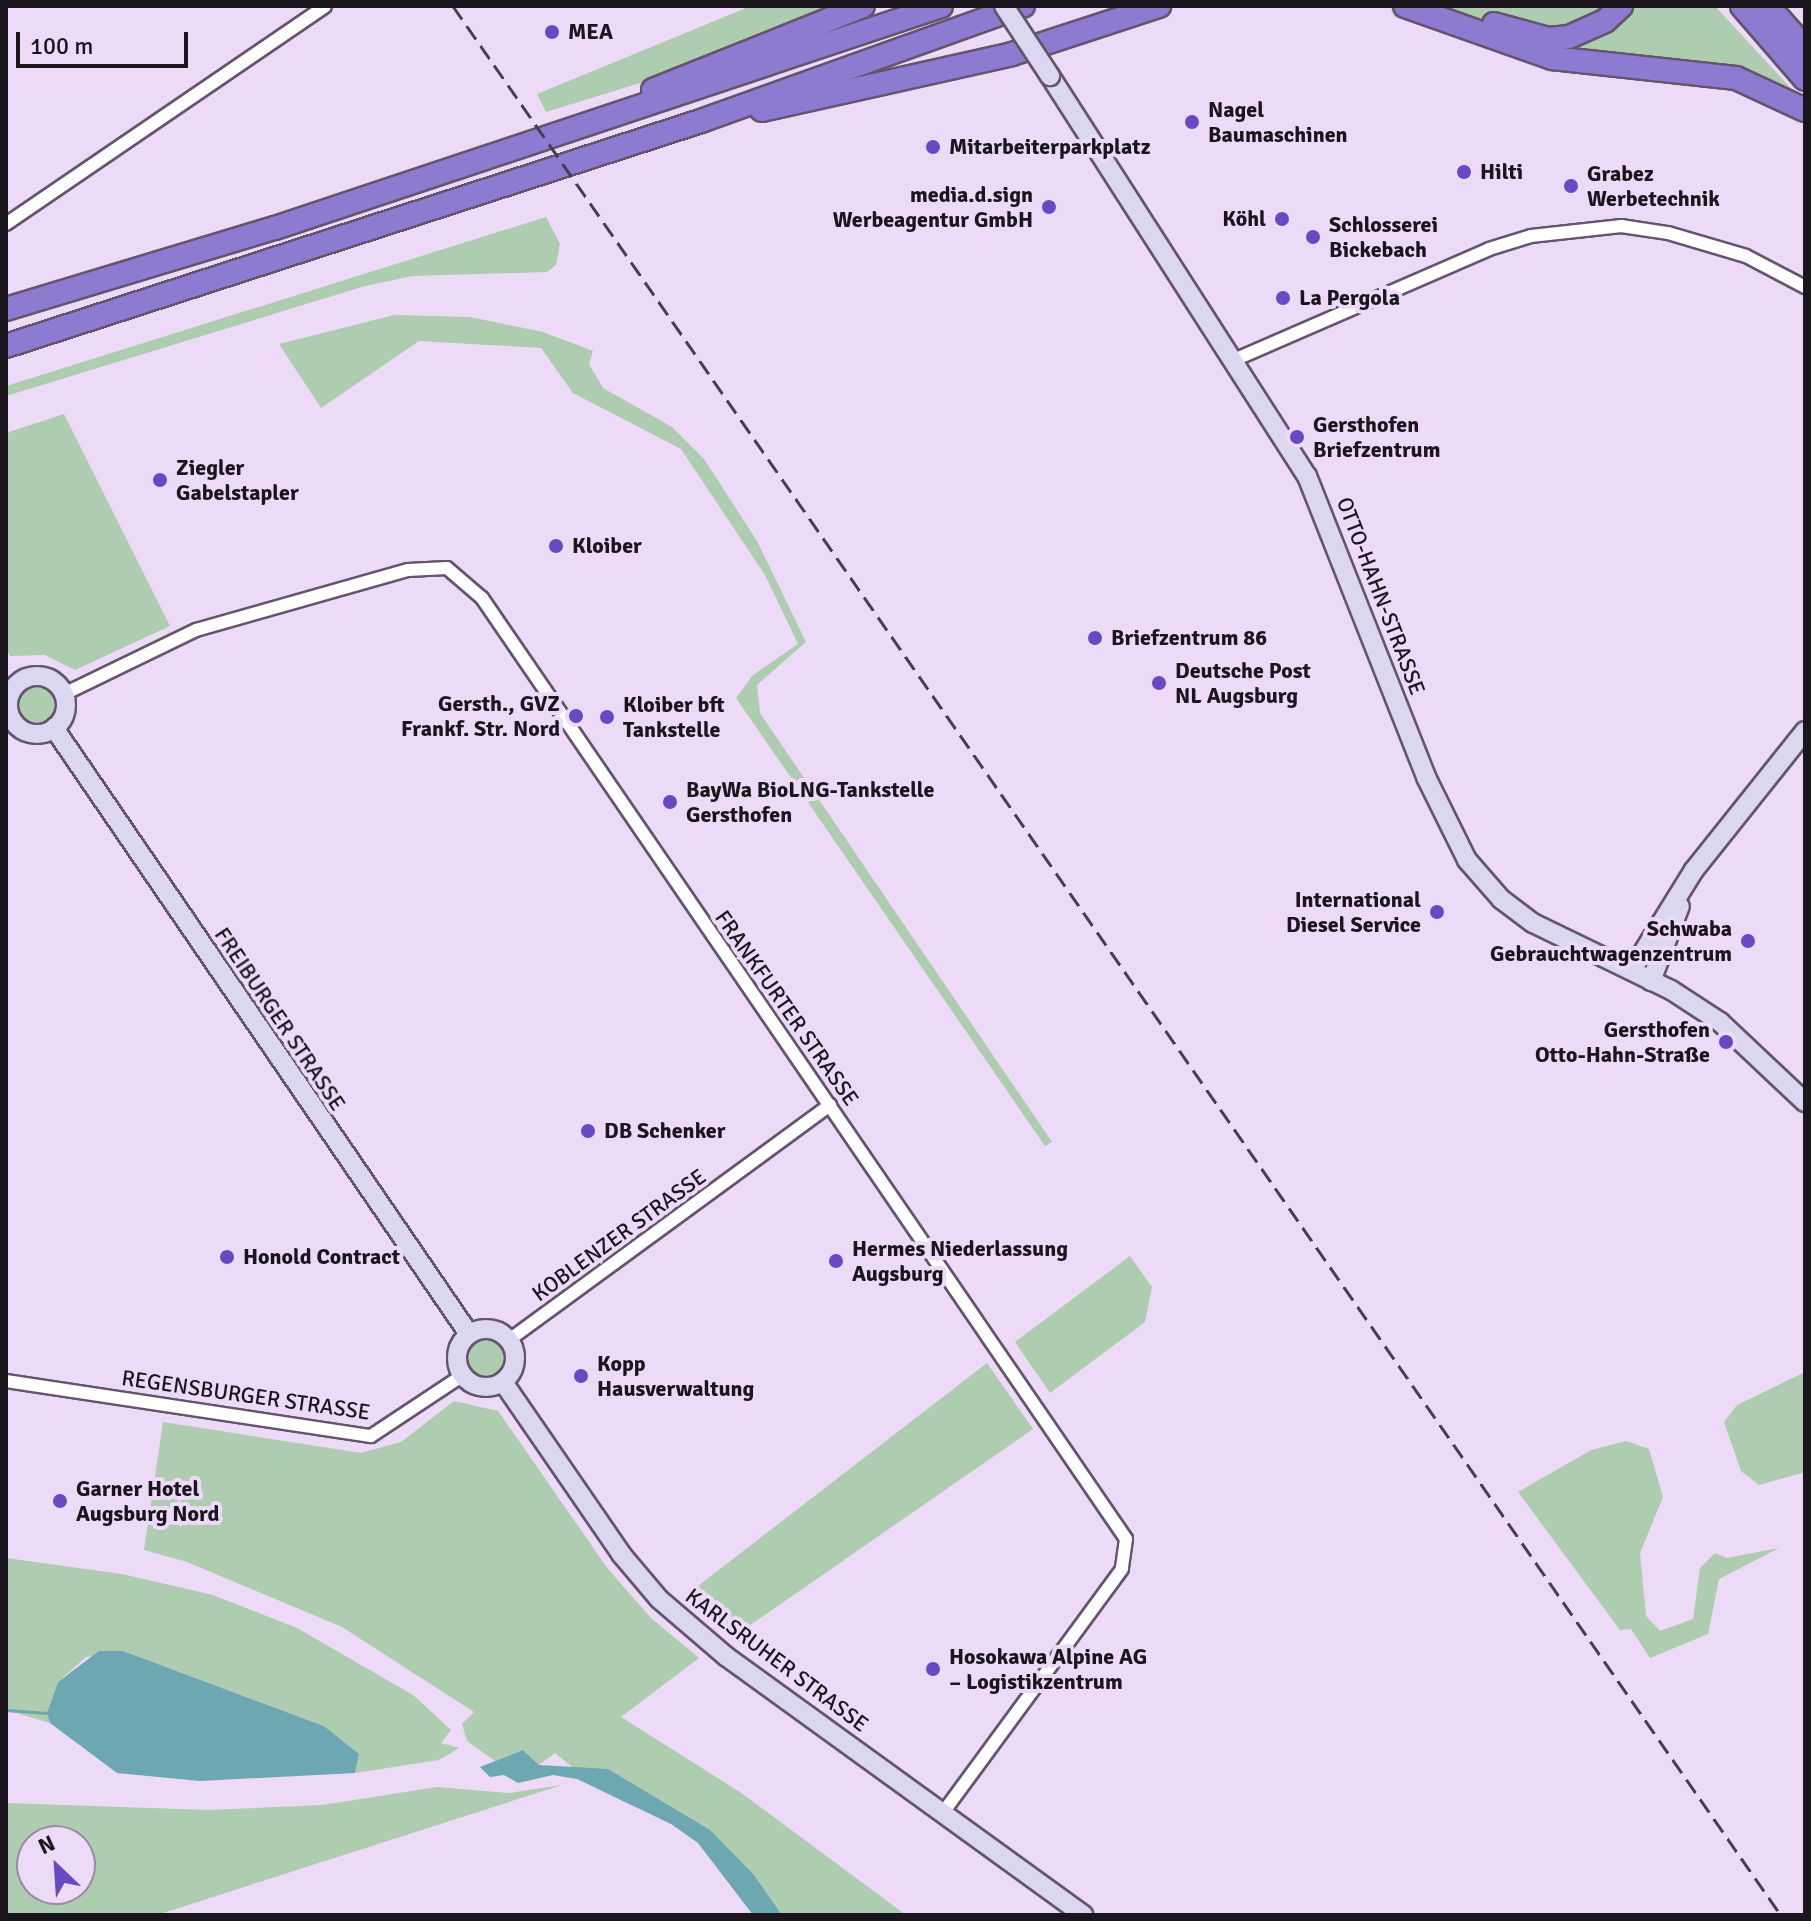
<!DOCTYPE html>
<html>
<head>
<meta charset="utf-8">
<style>
	body { margin:0 }
	#map { position:relative; width:1811px; height:1921px; overflow:hidden; background:#eddaf6; font-family:Signika,sans-serif }
	div>[style] { position:absolute }
	.green>* { inset:0; background:#aeccb0 }
	.round { border-radius:50% }
	.water>* { inset:0; background:#6ca7b2 }
	.stream>* { height:3px; margin:-1.5px; padding:0 1.5px; transform-origin:1.5px; border-radius:1.5px; background:#6ca7b2 }
	.roads { filter:drop-shadow(2px 0 #64546c) drop-shadow(-2px 0 #64546c) drop-shadow(0 2px #64546c) drop-shadow(0 -2px #64546c) }
	.street>* { height:12px; margin:-6px; padding:0 6px; transform-origin:6px; border-radius:6px; background:#fff }
	.secondary>* { height:18px; margin:-9px; padding:0 9px; transform-origin:9px; border-radius:9px; background:#dcd7f1 }
	.secondary>.ring { margin:-9px; padding:0; box-sizing:content-box; background:none; border:18px solid #dcd7f1; border-radius:50% }
	.highway>* { height:22px; margin:-11px; padding:0 11px; transform-origin:11px; border-radius:11px; background:#8c7bd1 }
	.rail>* { height:3px; margin-top:-1.5px; transform-origin:0; background:repeating-linear-gradient(90deg,#473e4b 0 16px,transparent 0 24px) }
	.bridges { filter:drop-shadow(2px 0 #64546c) drop-shadow(-2px 0 #64546c) drop-shadow(0 2px #64546c) drop-shadow(0 -2px #64546c) }
	.secondary-bridge>* { height:18px; margin:-9px; padding:0 9px; transform-origin:9px; border-radius:9px; background:#dcd7f1 }
	.dots>* { width:22px; height:22px; translate:-50% -50%; box-sizing:border-box; border:4px solid #eddaf6; border-radius:50% }
	span { translate:-50% -50%; white-space:nowrap; text-align:center; line-height:1.15; -webkit-text-stroke:8px #eddaf6; paint-order:stroke }
	.poi-label { font-size:22px; color:#1b151e; font-weight:700 }
	.left { translate:0 -50%; text-align:left }
	.right { translate:-100% -50%; text-align:right }
	.street-label { font-size:22px; color:#1b151e }
	.frame { position:absolute; inset:0; border:8px solid #1b151e; pointer-events:none }
	.north { position:absolute; left:16px; top:1825px; width:80px; height:80px; box-sizing:border-box; background:#eddaf6; border:2px solid #998ba0; border-radius:50%; rotate:335deg; font-size:22px; font-weight:700; line-height:32px; text-align:center; color:#1b151e }
	.north::after { content:''; display:block; margin:auto; width:28px; height:36px; background:#674ac3; clip-path:polygon(50% 0,100% 100%,50% 72%,0 100%) }
	.scale { position:absolute; left:16px; top:32px; width:172px; height:36px; box-sizing:border-box; border:4px solid #1b151e; border-top:0; padding-left:10px; font-size:24px; line-height:28px; white-space:nowrap; color:#1b151e; -webkit-text-stroke:6px #eddaf6; paint-order:stroke }
</style>
</head>
<body>
<div id="map">
	<div class="green">
		<div style="clip-path:polygon(751px 6px,839px 6px,679px 71px,546px 112px,537px 94px)"></div>
		<div style="clip-path:polygon(1416px 6px,1715px 6px,1798px 96px,1764px 78px,1709px 63px,1558px 53px)"></div>
		<div style="clip-path:polygon(546px 217px,560px 244px,556px 265px,547px 272px,413px 276px,365px 286px,6px 396px,6px 386px)"></div>
		<div style="clip-path:polygon(394px 315px,470px 317px,543px 332px,593px 351px,589px 364px,603px 388px,672px 427px,704px 459px,757px 541px,806px 642px,757px 685px,760px 713px,1052px 1142px,1045px 1146px,736px 698px,753px 675px,798px 644px,765px 575px,681px 449px,573px 393px,541px 348px,419px 341px,321px 408px,279px 344px)"></div>
		<div style="clip-path:polygon(64px 414px,170px 626px,75px 670px,45px 655px,10px 656px,6px 648px,6px 433px)"></div>
		<div class="round" style="left:17px;top:684px;width:40px;height:40px"></div>
		<div style="clip-path:polygon(1130px 1256px,1152px 1287px,1145px 1322px,1050px 1393px,1015px 1342px)"></div>
		<div class="round" style="left:464px;top:1336px;width:42px;height:42px"></div>
		<div style="clip-path:polygon(987px 1363px,1033px 1429px,733px 1637px,685px 1596px)"></div>
		<div style="clip-path:polygon(1805px 1372px,1805px 1472px,1759px 1485px,1741px 1471px,1724px 1422px,1737px 1405px)"></div>
		<div style="clip-path:polygon(454px 1401px,498px 1411px,608px 1569px,651px 1618px,699px 1658px,621px 1717px,740px 1792px,906px 1915px,782px 1915px,754px 1875px,608px 1770px,576px 1770px,555px 1753px,539px 1765px,523px 1750px,495px 1761px,467px 1741px,462px 1724px,474px 1712px,342px 1627px,187px 1562px,144px 1550px,163px 1422px,361px 1453px,401px 1442px)"></div>
		<div style="clip-path:polygon(1626px 1441px,1649px 1449px,1663px 1497px,1640px 1553px,1646px 1616px,1660px 1631px,1693px 1619px,1700px 1568px,1715px 1553px,1727px 1558px,1779px 1548px,1719px 1579px,1708px 1634px,1650px 1658px,1631px 1629px,1620px 1630px,1518px 1492px,1591px 1450px)"></div>
		<div style="clip-path:polygon(6px 1558px,122px 1574px,213px 1595px,297px 1628px,413px 1695px,451px 1730px,441px 1743px,459px 1748px,439px 1760px,355px 1773px,359px 1754px,324px 1726px,123px 1651px,86px 1657px,58px 1682px,47px 1713px,50px 1723px,6px 1710px)"></div>
		<div style="clip-path:polygon(evenodd,562px 1785px,157px 1915px,6px 1915px,6px 1803px,209px 1810px,322px 1805px,437px 1787px,509px 1793px,562px 1785px,32px 1841px,80px 1841px,80px 1889px,32px 1889px,32px 1841px)"></div>
	</div>
	<div class="water">
		<div style="clip-path:polygon(99px 1651px,123px 1651px,324px 1726px,359px 1754px,355px 1773px,200px 1781px,117px 1773px,50px 1723px,47px 1713px,58px 1682px)"></div>
		<div style="clip-path:polygon(523px 1750px,539px 1765px,608px 1769px,710px 1830px,754px 1875px,782px 1915px,753px 1915px,698px 1843px,671px 1824px,577px 1779px,553px 1775px,518px 1783px,504px 1775px,490px 1777px,480px 1767px)"></div>
	</div>
	<div class="stream">
		<div style="left:6px;top:1710px;width:41px;rotate:4.2deg"></div>
	</div>
	<div class="roads">
		<div class="street">
			<div style="left:6px;top:224px;width:386px;rotate:-34.3deg"></div>
			<div style="left:1234px;top:360px;width:278px;rotate:-23.5deg"></div>
			<div style="left:1489px;top:249px;width:44px;rotate:-17.2deg"></div>
			<div style="left:1531px;top:236px;width:91px;rotate:-6.3deg"></div>
			<div style="left:1621px;top:226px;width:48px;rotate:8.5deg"></div>
			<div style="left:1668px;top:233px;width:81px;rotate:16.4deg"></div>
			<div style="left:1746px;top:256px;width:67px;rotate:27.7deg"></div>
			<div style="left:64px;top:694px;width:147px;rotate:-25.9deg"></div>
			<div style="left:196px;top:630px;width:220px;rotate:-15.8deg"></div>
			<div style="left:408px;top:570px;width:39px;rotate:-3deg"></div>
			<div style="left:447px;top:568px;width:46px;rotate:40.6deg"></div>
			<div style="left:482px;top:598px;width:1140px;rotate:55.61deg"></div>
			<div style="left:1126px;top:1539px;width:30px;rotate:98deg"></div>
			<div style="left:1122px;top:1569px;width:304px;rotate:126.3deg"></div>
			<div style="left:509px;top:1340px;width:398px;rotate:-36.2deg"></div>
			<div style="left:6px;top:1381px;width:369px;rotate:8.6deg"></div>
			<div style="left:371px;top:1436px;width:110px;rotate:-33.5deg"></div>
		</div>
		<div class="secondary">
			<div style="left:1050px;top:76px;width:475px;rotate:57.3deg"></div>
			<div style="left:1307px;top:476px;width:324px;rotate:68.4deg"></div>
			<div style="left:1426px;top:777px;width:93px;rotate:63.7deg"></div>
			<div style="left:1467px;top:860px;width:52px;rotate:48.9deg"></div>
			<div style="left:1501px;top:899px;width:40px;rotate:37deg"></div>
			<div style="left:1533px;top:923px;width:153px;rotate:25.9deg"></div>
			<div style="left:1671px;top:990px;width:59px;rotate:33.1deg"></div>
			<div style="left:1720px;top:1022px;width:117px;rotate:43.3deg"></div>
			<div class="ring" style="left:8px;top:676px;width:40px;height:40px"></div>
			<div style="left:54px;top:728px;width:734px;rotate:55.6deg"></div>
			<div style="left:1632px;top:970px;width:118px;rotate:-58.2deg"></div>
			<div style="left:1694px;top:870px;width:178px;rotate:-51.4deg"></div>
			<div style="left:1651px;top:981px;width:80px;rotate:-68.9deg"></div>
			<div class="ring" style="left:457px;top:1329px;width:40px;height:40px"></div>
			<div style="left:503px;top:1382px;width:209px;rotate:55.5deg"></div>
			<div style="left:621px;top:1554px;width:59px;rotate:49.8deg"></div>
			<div style="left:659px;top:1599px;width:89px;rotate:40.5deg"></div>
			<div style="left:727px;top:1657px;width:440px;rotate:35.9deg"></div>
		</div>
		<div class="highway">
			<div style="left:1405px;top:6px;width:156px;rotate:19.5deg"></div>
			<div style="left:1552px;top:58px;width:185px;rotate:6.2deg"></div>
			<div style="left:1736px;top:78px;width:76px;rotate:24.9deg"></div>
			<div style="left:1742px;top:6px;width:96px;rotate:49.2deg"></div>
			<div style="left:1768px;top:6px;width:56px;rotate:48.6deg"></div>
			<div style="left:1494px;top:24px;width:57px;rotate:15.3deg"></div>
			<div style="left:1549px;top:39px;width:20px;rotate:-6deg"></div>
			<div style="left:1569px;top:37px;width:39px;rotate:-24deg"></div>
			<div style="left:1605px;top:21px;width:22px;rotate:-43deg"></div>
			<div style="left:653px;top:90px;width:226px;rotate:-21.8deg"></div>
			<div style="left:762px;top:110px;width:256px;rotate:-12.6deg"></div>
			<div style="left:1012px;top:54px;width:155px;rotate:-18.1deg"></div>
			<div style="left:6px;top:309px;width:281px;rotate:-16.8deg"></div>
			<div style="left:275px;top:228px;width:702px;rotate:-18.43deg"></div>
			<div style="left:6px;top:346px;width:731px;rotate:-17.94deg"></div>
			<div style="left:701px;top:121px;width:342px;rotate:-19.7deg"></div>
		</div>
	</div>
	<div class="rail">
		<div style="left:453px;top:6px;width:2325px;rotate:55.18deg"></div>
	</div>
	<div class="bridges">
		<div class="secondary-bridge">
			<div style="left:1004px;top:6px;width:84px;rotate:56.7deg"></div>
		</div>
	</div>
	<div class="dots">
		<div style="left:552px;top:32px;background:#674ac3"></div>
		<div style="left:1192px;top:122px;background:#674ac3"></div>
		<div style="left:933px;top:147px;background:#674ac3"></div>
		<div style="left:1464px;top:172px;background:#674ac3"></div>
		<div style="left:1571px;top:186px;background:#674ac3"></div>
		<div style="left:1049px;top:207px;background:#674ac3"></div>
		<div style="left:1282px;top:219px;background:#674ac3"></div>
		<div style="left:1313px;top:237px;background:#674ac3"></div>
		<div style="left:1283px;top:298px;background:#674ac3"></div>
		<div style="left:1297px;top:437px;background:#674ac3"></div>
		<div style="left:160px;top:480px;background:#674ac3"></div>
		<div style="left:556px;top:546px;background:#674ac3"></div>
		<div style="left:1095px;top:638px;background:#674ac3"></div>
		<div style="left:1159px;top:683px;background:#674ac3"></div>
		<div style="left:576px;top:716px;background:#674ac3"></div>
		<div style="left:607px;top:717px;background:#674ac3"></div>
		<div style="left:670px;top:802px;background:#674ac3"></div>
		<div style="left:1437px;top:912px;background:#674ac3"></div>
		<div style="left:1748px;top:941px;background:#674ac3"></div>
		<div style="left:1726px;top:1042px;background:#674ac3"></div>
		<div style="left:588px;top:1131px;background:#674ac3"></div>
		<div style="left:227px;top:1257px;background:#674ac3"></div>
		<div style="left:836px;top:1261px;background:#674ac3"></div>
		<div style="left:581px;top:1376px;background:#674ac3"></div>
		<div style="left:60px;top:1501px;background:#674ac3"></div>
		<div style="left:933px;top:1669px;background:#674ac3"></div>
	</div>
	<div class="poi-label">
		<span class="left" style="left:568px;top:32px">MEA</span>
		<span class="left" style="left:1208px;top:122px">Nagel<br>Baumaschinen</span>
		<span class="left" style="left:949px;top:147px">Mitarbeiterparkplatz</span>
		<span class="left" style="left:1480px;top:172px">Hilti</span>
		<span class="left" style="left:1587px;top:186px">Grabez<br>Werbetechnik</span>
		<span class="right" style="left:1033px;top:207px">media.d.sign<br>Werbeagentur GmbH</span>
		<span class="right" style="left:1266px;top:219px">Köhl</span>
		<span class="left" style="left:1329px;top:237px">Schlosserei<br>Bickebach</span>
		<span class="left" style="left:1299px;top:298px">La Pergola</span>
		<span class="left" style="left:1313px;top:437px">Gersthofen<br>Briefzentrum</span>
		<span class="left" style="left:176px;top:480px">Ziegler<br>Gabelstapler</span>
		<span class="left" style="left:572px;top:546px">Kloiber</span>
		<span class="left" style="left:1111px;top:638px">Briefzentrum 86</span>
		<span class="left" style="left:1175px;top:683px">Deutsche Post<br>NL Augsburg</span>
		<span class="right" style="left:560px;top:716px">Gersth., GVZ<br>Frankf. Str. Nord</span>
		<span class="left" style="left:623px;top:717px">Kloiber bft<br>Tankstelle</span>
		<span class="left" style="left:686px;top:802px">BayWa BioLNG-Tankstelle<br>Gersthofen</span>
		<span class="right" style="left:1421px;top:912px">International<br>Diesel Service</span>
		<span class="right" style="left:1732px;top:941px">Schwaba<br>Gebrauchtwagenzentrum</span>
		<span class="right" style="left:1710px;top:1042px">Gersthofen<br>Otto-Hahn-Straße</span>
		<span class="left" style="left:604px;top:1131px">DB Schenker</span>
		<span class="left" style="left:852px;top:1261px">Hermes Niederlassung<br>Augsburg</span>
		<span class="left" style="left:243px;top:1257px">Honold Contract</span>
		<span class="left" style="left:597px;top:1376px">Kopp<br>Hausverwaltung</span>
		<span class="left" style="left:76px;top:1501px">Garner Hotel<br>Augsburg Nord</span>
		<span class="left" style="left:949px;top:1669px">Hosokawa Alpine AG<br>– Logistikzentrum</span>
	</div>
	<div class="street-label">
		<span style="left:1381px;top:596px;rotate:69deg">OTTO-HAHN-STRASSE</span>
		<span style="left:787px;top:1008px;rotate:55deg">FRANKFURTER STRASSE</span>
		<span style="left:280px;top:1019px;rotate:56deg">FREIBURGER STRASSE</span>
		<span style="left:619px;top:1235px;rotate:-36deg">KOBLENZER STRASSE</span>
		<span style="left:246px;top:1395px;rotate:8deg">REGENSBURGER STRASSE</span>
		<span style="left:777px;top:1660px;rotate:37deg">KARLSRUHER STRASSE</span>
	</div>
	<div class="frame"></div>
	<div class="north">N</div>
	<div class="scale">100 m</div>
</div>
</body>
</html>
